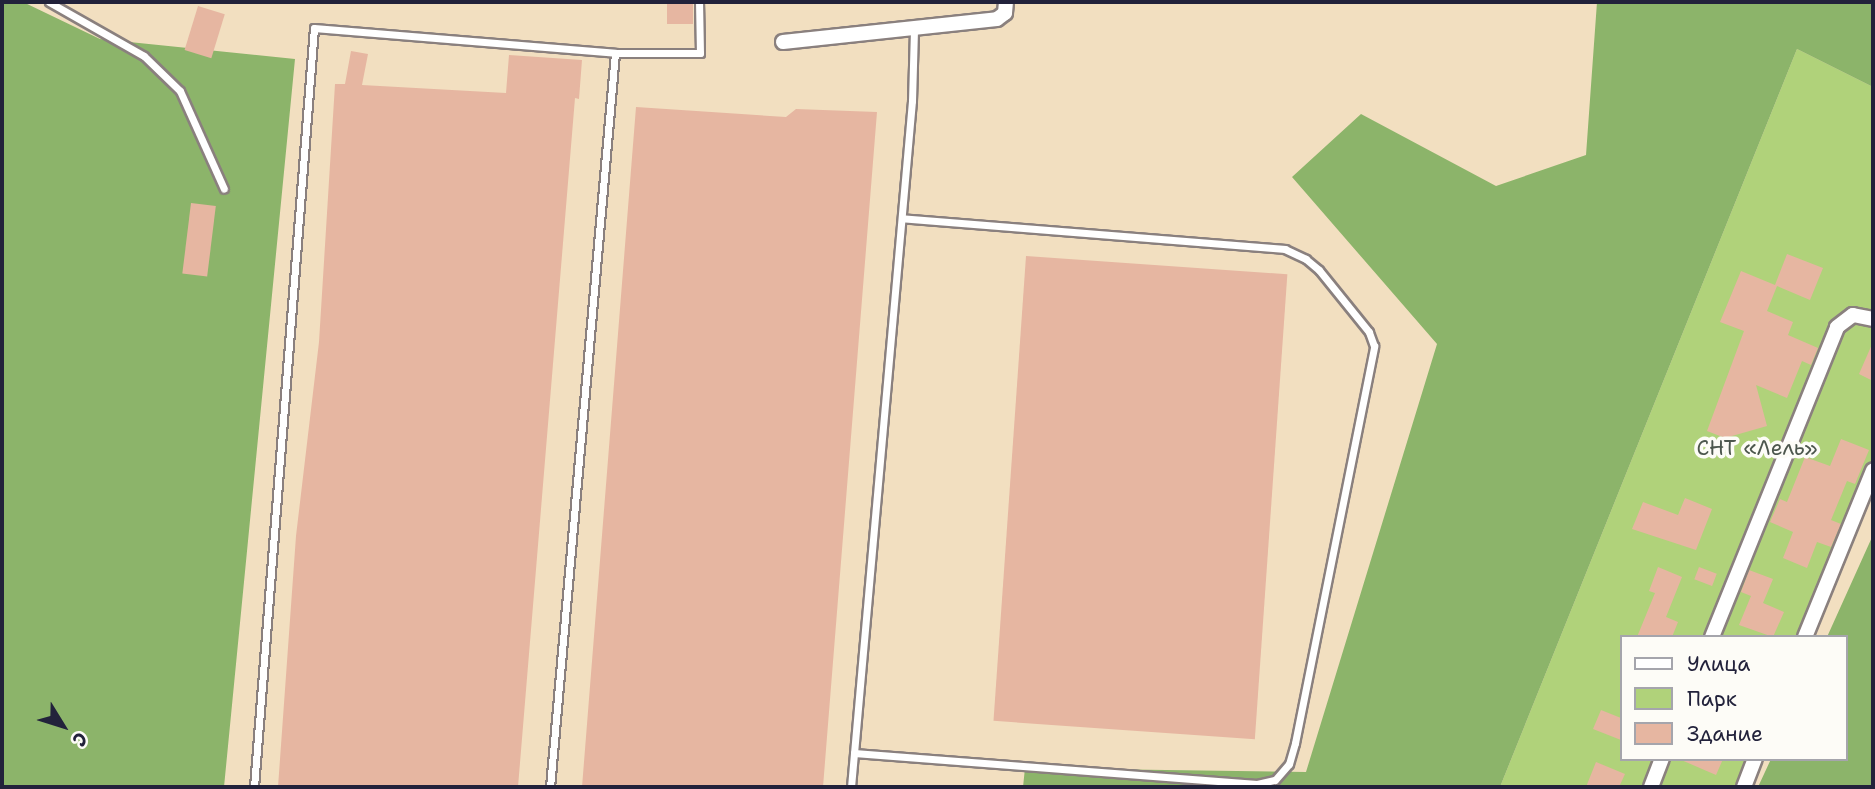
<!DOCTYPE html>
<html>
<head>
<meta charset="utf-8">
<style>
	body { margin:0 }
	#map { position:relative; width:1875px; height:789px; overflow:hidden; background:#f2dfc0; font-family:"Shantell Sans",sans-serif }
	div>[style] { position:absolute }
	.green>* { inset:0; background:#b0d27a }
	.forest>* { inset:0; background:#8cb46a }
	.building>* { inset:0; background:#e6b6a1; transform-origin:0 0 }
	.roads { filter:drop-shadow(2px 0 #8a807e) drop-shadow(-2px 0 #8a807e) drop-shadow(0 2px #8a807e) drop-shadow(0 -2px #8a807e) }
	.lane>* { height:7px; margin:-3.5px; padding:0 3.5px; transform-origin:3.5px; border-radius:3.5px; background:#fff }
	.street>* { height:14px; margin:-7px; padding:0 7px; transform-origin:7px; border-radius:7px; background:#fff }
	span { translate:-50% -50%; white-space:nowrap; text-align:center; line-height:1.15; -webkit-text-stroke:7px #fdfcf7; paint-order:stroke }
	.park-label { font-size:21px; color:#4d574e }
	.frame { position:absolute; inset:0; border:4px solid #22223b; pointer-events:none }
	.legend { position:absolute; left:1620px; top:635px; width:228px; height:126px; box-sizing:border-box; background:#fdfcf7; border:2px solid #a5a5ac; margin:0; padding:9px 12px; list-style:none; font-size:21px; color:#22223b }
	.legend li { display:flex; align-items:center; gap:14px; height:35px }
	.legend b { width:35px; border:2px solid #a5a5ac }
	.north { position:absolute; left:28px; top:691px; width:70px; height:70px; -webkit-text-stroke:5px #fdfcf7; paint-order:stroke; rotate:128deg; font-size:19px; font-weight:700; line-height:28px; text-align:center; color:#22223b }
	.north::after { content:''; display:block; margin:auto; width:24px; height:32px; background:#22223b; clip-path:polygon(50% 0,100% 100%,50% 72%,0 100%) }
</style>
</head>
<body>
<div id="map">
	<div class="green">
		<div style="clip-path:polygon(1797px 49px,1873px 87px,1873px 461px,1800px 637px,1621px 637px,1621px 759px,1750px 759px,1738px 787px,1500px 787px)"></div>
	</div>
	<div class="forest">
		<div style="clip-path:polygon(2px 2px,23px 2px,100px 39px,295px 59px,224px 787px,2px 787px)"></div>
		<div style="clip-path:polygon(1597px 2px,1873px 2px,1873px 87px,1797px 49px,1500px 787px,1023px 787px,1025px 768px,1306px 772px,1437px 344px,1292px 177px,1361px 114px,1496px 186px,1586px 155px)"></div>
		<div style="clip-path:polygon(1873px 535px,1873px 787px,1758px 787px,1771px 759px,1845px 759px,1845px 637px,1827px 637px)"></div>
	</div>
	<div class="building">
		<div style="left:667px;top:2px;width:26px;height:22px"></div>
		<div style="left:198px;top:6px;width:28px;height:46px;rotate:17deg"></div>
		<div style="clip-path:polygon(351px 51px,368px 54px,362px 85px,506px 93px,509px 55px,582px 60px,579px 99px,575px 98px,518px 787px,278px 787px,296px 536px,319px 342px,335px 84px,345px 84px)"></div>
		<div style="clip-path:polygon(636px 107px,786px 117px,796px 109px,877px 112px,823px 787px,582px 787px)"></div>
		<div style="left:191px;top:203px;width:25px;height:71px;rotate:7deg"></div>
		<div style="clip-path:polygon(1787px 254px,1823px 268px,1810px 300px,1777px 286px,1767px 311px,1793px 322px,1788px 335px,1818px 348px,1811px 365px,1802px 361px,1787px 398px,1756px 385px,1767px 426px,1725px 438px,1707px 431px,1744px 331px,1720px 322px,1741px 271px,1775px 285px)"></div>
		<div style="left:1026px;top:256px;width:262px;height:466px;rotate:4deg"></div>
		<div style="clip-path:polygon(1873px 342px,1873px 381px,1859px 374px)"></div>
		<div style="clip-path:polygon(1841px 439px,1869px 450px,1855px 484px,1847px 481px,1831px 520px,1841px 524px,1831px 547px,1817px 542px,1807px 568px,1783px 558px,1793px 532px,1770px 522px,1780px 499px,1787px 502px,1805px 457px,1830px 466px)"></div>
		<div style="clip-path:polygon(1685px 498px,1712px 509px,1696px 550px,1632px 529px,1643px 502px,1678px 515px)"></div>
		<div style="clip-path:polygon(1658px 567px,1682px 577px,1666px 617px,1678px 622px,1672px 637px,1637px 637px,1655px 593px,1649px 591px)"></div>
		<div style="left:1699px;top:567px;width:19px;height:13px;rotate:21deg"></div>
		<div style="clip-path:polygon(1749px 570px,1773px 579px,1763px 603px,1784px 612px,1773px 637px,1739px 625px,1751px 596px,1741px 592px)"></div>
		<div style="clip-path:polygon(1601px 710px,1621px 718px,1621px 740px,1593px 729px)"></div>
		<div style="clip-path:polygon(1679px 759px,1723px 759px,1716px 775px)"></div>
		<div style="clip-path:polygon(1596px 762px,1625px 774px,1619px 787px,1586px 787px)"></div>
	</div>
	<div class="roads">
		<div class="lane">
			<div style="left:49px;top:2px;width:109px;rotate:29.6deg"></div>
			<div style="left:144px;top:56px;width:50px;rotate:44.2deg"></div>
			<div style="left:180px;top:91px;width:107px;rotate:65.8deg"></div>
			<div style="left:854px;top:753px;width:404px;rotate:4.4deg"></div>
			<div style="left:1257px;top:784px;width:18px;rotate:-13deg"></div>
			<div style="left:1275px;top:780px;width:21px;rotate:-49deg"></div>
			<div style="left:1289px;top:764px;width:22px;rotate:-74deg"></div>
			<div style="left:1295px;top:743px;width:405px;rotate:-78.7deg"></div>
			<div style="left:1374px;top:346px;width:15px;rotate:-110deg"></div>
			<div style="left:1369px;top:332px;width:80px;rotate:-128.9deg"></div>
			<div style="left:1319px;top:270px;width:17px;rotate:-140deg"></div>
			<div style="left:1306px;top:259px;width:23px;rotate:-155deg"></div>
			<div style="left:1285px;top:249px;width:384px;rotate:-175.4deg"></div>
			<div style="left:254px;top:787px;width:761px;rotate:-85.48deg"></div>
			<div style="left:314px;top:28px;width:302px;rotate:4.7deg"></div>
			<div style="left:615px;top:53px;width:85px"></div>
			<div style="left:700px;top:53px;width:51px;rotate:-91.1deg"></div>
			<div style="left:550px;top:787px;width:737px;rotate:-84.94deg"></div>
			<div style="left:851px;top:787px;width:689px;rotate:-84.92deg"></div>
			<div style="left:912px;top:101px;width:73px;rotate:-88.4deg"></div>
		</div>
		<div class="street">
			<div style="left:783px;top:42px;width:215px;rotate:-6.1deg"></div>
			<div style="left:997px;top:19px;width:10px;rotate:-37deg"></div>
			<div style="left:1005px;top:13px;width:11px;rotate:-85deg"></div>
			<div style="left:1712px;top:637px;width:334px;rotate:-68deg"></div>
			<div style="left:1837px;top:327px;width:20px;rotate:-37deg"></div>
			<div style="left:1853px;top:315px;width:20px;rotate:11deg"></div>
			<div style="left:1805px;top:637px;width:180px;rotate:-67.8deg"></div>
			<div style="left:1651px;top:787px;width:30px;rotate:-69deg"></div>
			<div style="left:1744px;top:787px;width:30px;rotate:-69deg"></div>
		</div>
	</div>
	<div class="park-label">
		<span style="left:1757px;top:448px">СНТ «Лель»</span>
	</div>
	<div class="frame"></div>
	<ul class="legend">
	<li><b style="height:9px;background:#fff"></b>Улица</li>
	<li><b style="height:19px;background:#b0d27a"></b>Парк</li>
	<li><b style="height:19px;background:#e6b6a1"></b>Здание</li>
	</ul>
	<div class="north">С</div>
</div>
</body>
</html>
